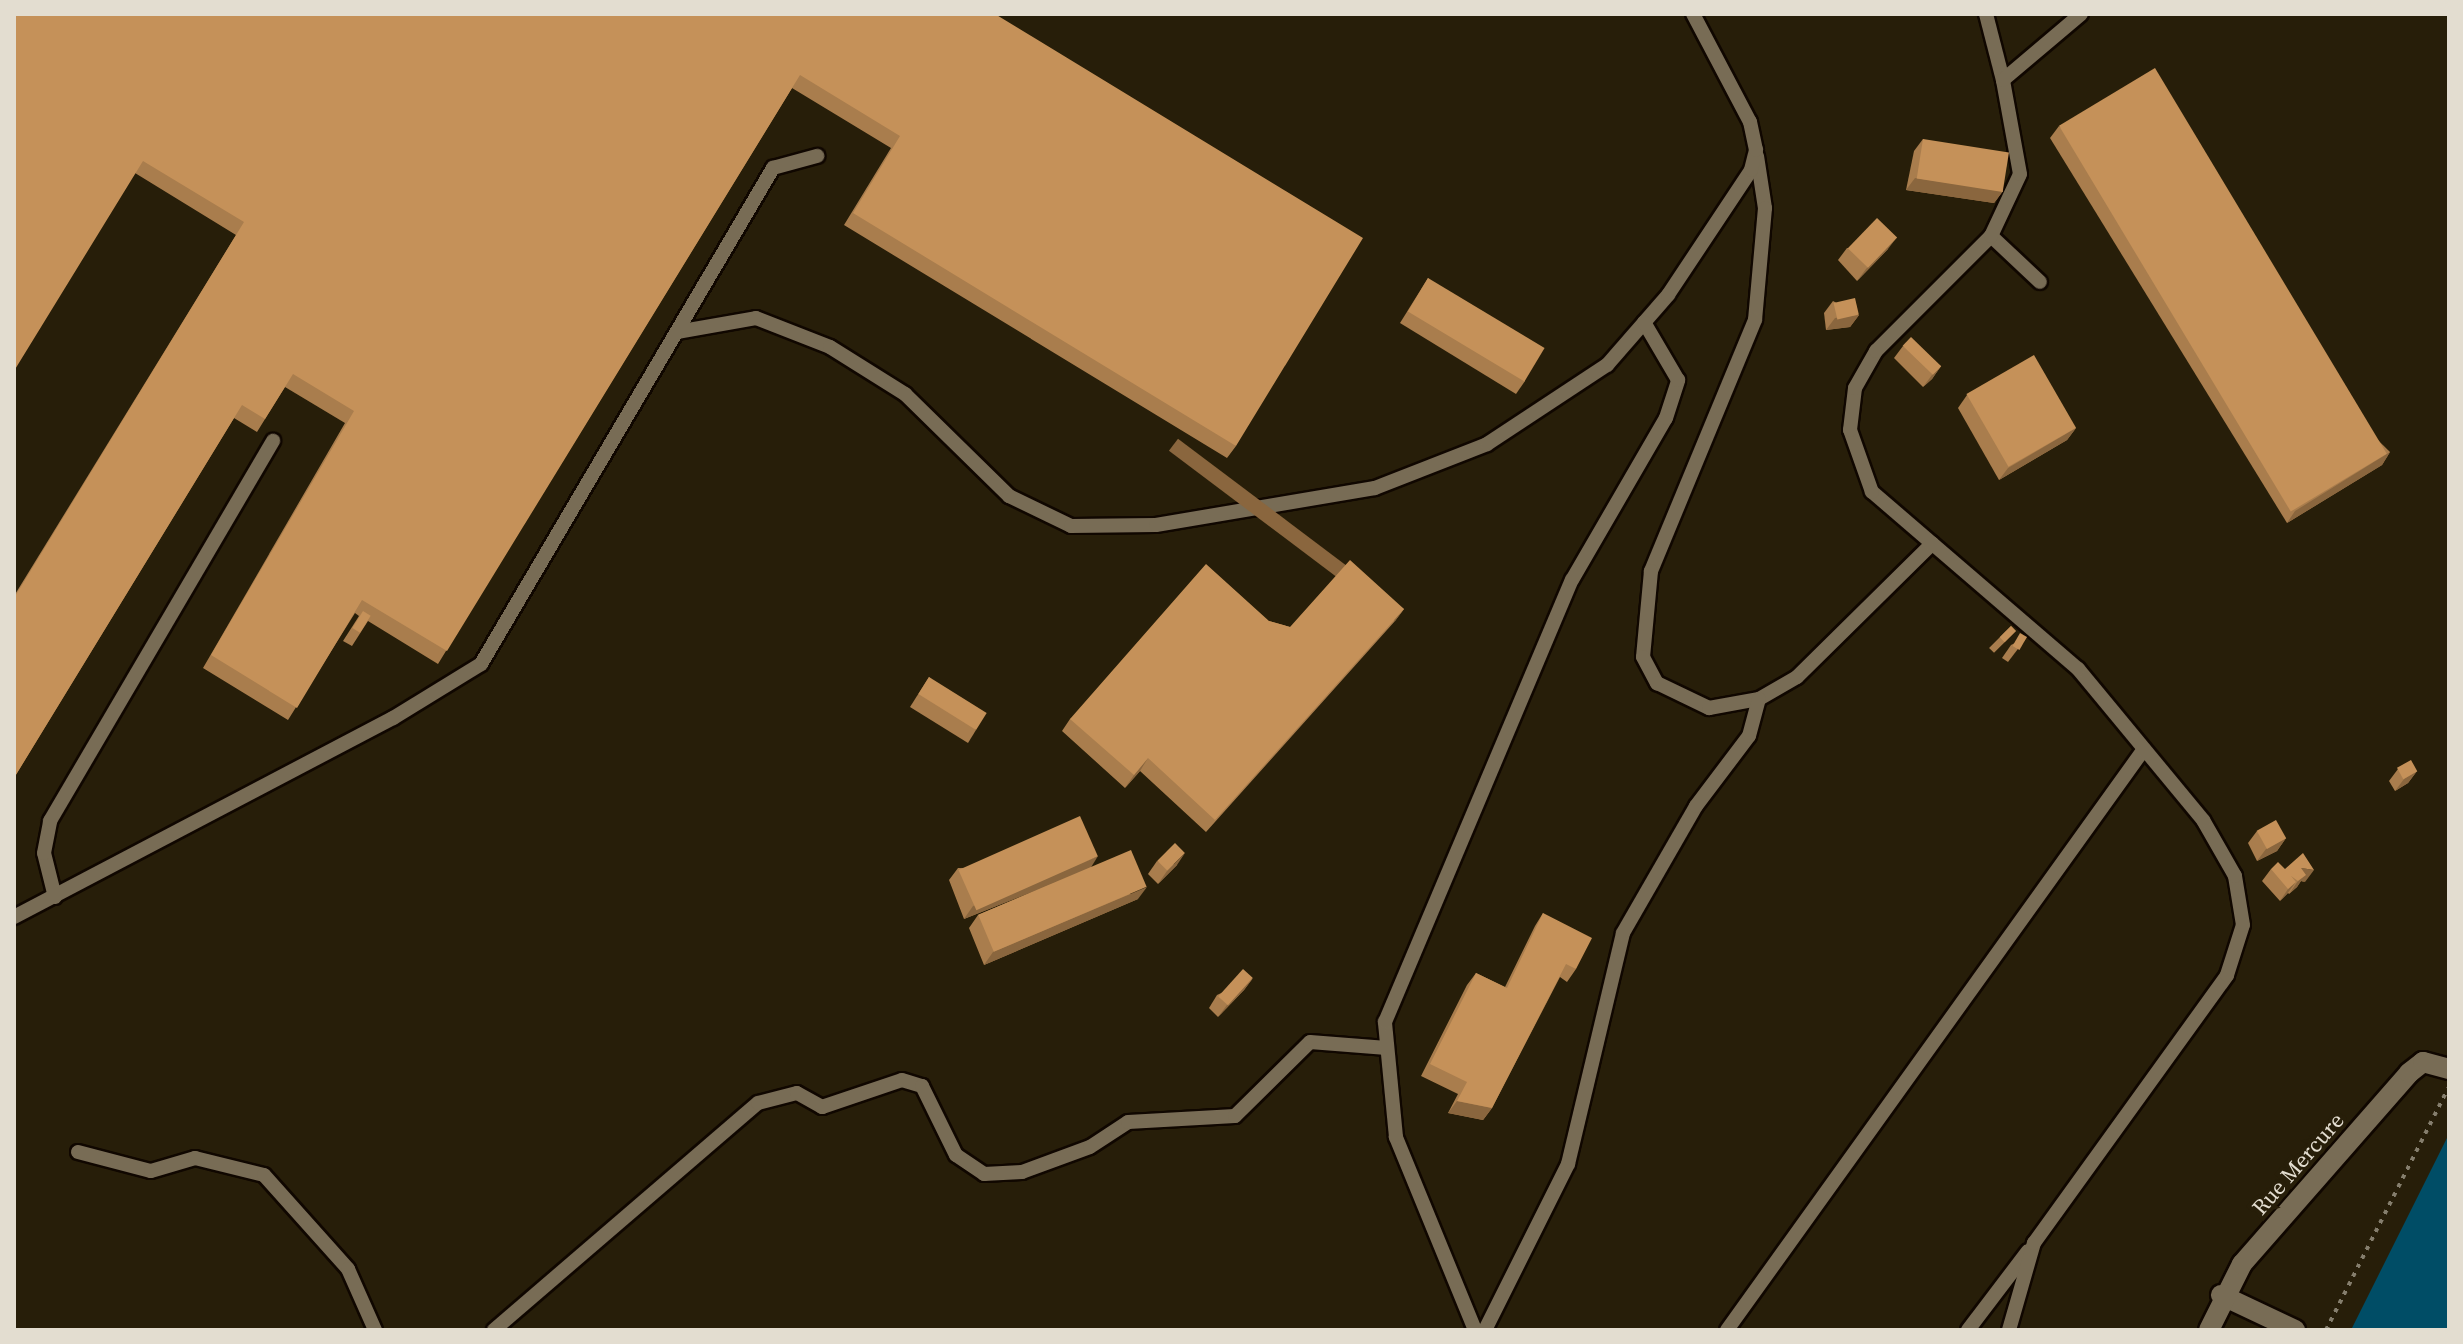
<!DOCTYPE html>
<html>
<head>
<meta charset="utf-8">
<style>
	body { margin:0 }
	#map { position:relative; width:2463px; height:1344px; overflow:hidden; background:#271e09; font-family:"Source Serif 4",serif }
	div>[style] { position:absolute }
	.water>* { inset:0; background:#004d66 }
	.path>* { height:4px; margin-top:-2px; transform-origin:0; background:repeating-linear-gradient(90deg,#857e6d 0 4px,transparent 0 10px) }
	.roads { filter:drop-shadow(2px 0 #100700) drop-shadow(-2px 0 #100700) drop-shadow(0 2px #100700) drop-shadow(0 -2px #100700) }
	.lane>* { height:14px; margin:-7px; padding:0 7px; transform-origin:7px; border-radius:7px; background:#786c55 }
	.street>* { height:20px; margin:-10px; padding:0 10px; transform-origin:10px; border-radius:10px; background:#786c55 }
	.wall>* { inset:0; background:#a97d4d; transform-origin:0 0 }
	.shaded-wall>* { inset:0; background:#8a663e; transform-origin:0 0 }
	.building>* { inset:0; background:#c59159; transform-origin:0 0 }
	span { translate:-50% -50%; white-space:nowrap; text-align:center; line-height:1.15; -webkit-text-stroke:8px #271e09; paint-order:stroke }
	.street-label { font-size:22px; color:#e3ddd0 }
	.frame { position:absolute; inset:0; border:16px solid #e3ddd0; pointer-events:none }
</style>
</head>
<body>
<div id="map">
	<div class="water">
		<div style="clip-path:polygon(2449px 1134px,2449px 1330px,2351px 1330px)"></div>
	</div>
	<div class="path">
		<div style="left:2326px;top:1330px;width:271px;rotate:-63.2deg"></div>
	</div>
	<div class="roads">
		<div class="lane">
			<div style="left:1986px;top:14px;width:68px;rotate:75.6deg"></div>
			<div style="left:1757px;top:156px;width:53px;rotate:81.3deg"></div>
			<div style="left:1765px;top:208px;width:112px;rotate:95.1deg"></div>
			<div style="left:1755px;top:320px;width:272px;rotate:112.5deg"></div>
			<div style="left:1651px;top:571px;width:86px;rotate:95.3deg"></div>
			<div style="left:1643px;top:657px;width:30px;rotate:62deg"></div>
			<div style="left:1657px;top:683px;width:58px;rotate:25.7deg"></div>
			<div style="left:1709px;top:708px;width:51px;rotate:-10.2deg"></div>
			<div style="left:1759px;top:699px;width:44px;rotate:-30.1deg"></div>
			<div style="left:1797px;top:677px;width:190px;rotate:-44.6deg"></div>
			<div style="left:1991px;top:236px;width:67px;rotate:43.2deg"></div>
			<div style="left:677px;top:332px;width:80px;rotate:-10deg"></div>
			<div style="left:756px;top:318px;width:79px;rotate:21.4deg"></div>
			<div style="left:830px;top:347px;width:89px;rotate:32.1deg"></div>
			<div style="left:905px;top:394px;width:146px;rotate:44.4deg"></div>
			<div style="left:1009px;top:496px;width:69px;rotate:25.8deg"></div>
			<div style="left:1071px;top:526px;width:85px;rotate:-0.7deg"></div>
			<div style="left:1156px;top:525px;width:222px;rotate:-9.6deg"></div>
			<div style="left:1375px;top:488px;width:120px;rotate:-21.4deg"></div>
			<div style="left:1487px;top:444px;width:144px;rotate:-33.4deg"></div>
			<div style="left:1607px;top:365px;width:93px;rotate:-48.9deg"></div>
			<div style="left:1668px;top:295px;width:150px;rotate:-56.4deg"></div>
			<div style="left:1751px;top:170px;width:21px;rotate:-76deg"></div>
			<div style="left:1756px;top:150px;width:29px;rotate:-102deg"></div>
			<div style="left:1750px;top:122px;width:122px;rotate:-117.8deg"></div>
			<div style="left:55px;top:897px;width:45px;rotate:-104deg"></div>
			<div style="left:44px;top:853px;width:33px;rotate:-79deg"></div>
			<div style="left:50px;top:821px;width:441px;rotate:-59.6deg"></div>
			<div style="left:14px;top:917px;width:428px;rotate:-27.7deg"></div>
			<div style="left:393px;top:718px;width:103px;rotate:-31.5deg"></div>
			<div style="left:481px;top:664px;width:576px;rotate:-59.51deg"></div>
			<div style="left:773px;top:168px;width:46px;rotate:-15.3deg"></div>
			<div style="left:78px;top:1152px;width:75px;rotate:14.6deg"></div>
			<div style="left:151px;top:1171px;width:46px;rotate:-16.5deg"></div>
			<div style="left:195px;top:1158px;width:71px;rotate:13.8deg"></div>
			<div style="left:264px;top:1175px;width:126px;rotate:48.2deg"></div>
			<div style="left:348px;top:1269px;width:67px;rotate:66.1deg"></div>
			<div style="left:494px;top:1330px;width:348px;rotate:-40.7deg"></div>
			<div style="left:758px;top:1103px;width:40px;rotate:-14.4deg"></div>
			<div style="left:797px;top:1093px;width:29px;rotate:29deg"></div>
			<div style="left:822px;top:1107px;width:84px;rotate:-18.6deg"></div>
			<div style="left:902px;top:1080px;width:21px;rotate:17deg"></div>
			<div style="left:922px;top:1086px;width:77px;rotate:63.8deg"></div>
			<div style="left:956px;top:1155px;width:34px;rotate:34deg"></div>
			<div style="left:984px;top:1174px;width:38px;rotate:-3deg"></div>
			<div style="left:1022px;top:1172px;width:72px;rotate:-20.2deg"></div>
			<div style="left:1090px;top:1147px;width:45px;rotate:-33.3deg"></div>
			<div style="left:1128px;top:1122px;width:107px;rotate:-3.2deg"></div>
			<div style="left:1235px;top:1116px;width:105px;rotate:-44.6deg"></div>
			<div style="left:1310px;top:1042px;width:77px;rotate:4.5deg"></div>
			<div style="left:1475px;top:1330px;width:209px;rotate:-112.3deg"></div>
			<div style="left:1396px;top:1137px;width:116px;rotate:-95.5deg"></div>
			<div style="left:1385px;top:1022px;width:480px;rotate:-67.1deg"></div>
			<div style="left:1572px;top:580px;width:187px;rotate:-59.9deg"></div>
			<div style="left:1666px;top:418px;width:40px;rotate:-72deg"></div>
			<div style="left:1678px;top:380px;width:67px;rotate:-120.4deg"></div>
			<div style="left:1485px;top:1330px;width:186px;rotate:-63.4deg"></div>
			<div style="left:1568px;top:1164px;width:237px;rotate:-76.6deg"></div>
			<div style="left:1623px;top:933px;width:146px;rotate:-60.1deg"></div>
			<div style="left:1696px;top:806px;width:88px;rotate:-52.9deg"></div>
			<div style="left:1749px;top:736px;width:38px;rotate:-75deg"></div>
			<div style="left:1727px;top:1330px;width:715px;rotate:-54.33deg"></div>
			<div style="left:1968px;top:1330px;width:99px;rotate:-52.8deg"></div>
			<div style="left:2009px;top:1330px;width:91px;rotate:-74deg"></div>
			<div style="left:2034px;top:1243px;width:330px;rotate:-54.2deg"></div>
			<div style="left:2227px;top:975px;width:52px;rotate:-72.3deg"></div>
			<div style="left:2243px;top:925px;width:50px;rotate:-99.3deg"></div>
			<div style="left:2235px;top:876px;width:64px;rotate:-119.7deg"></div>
			<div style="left:2203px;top:820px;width:196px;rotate:-129.6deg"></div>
			<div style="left:2078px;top:669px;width:272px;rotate:-139.3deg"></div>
			<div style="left:1872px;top:492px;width:66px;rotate:-109.5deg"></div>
			<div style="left:1850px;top:430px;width:42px;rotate:-83.2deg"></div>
			<div style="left:1855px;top:388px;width:43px;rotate:-60.4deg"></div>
			<div style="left:1876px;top:351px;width:163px;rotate:-45deg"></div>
			<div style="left:1991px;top:236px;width:68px;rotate:-64.9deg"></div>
			<div style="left:2020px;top:174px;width:96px;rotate:-100.3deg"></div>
			<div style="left:2003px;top:80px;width:102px;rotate:-40.2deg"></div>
		</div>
		<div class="street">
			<div style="left:2221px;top:1295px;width:82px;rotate:25.3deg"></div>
			<div style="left:2209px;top:1330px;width:74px;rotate:-63.4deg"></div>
			<div style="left:2242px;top:1264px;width:254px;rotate:-48.8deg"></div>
			<div style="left:2409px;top:1073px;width:18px;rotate:-38deg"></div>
			<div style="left:2423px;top:1062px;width:27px;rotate:15deg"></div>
		</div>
	</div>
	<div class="wall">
		<div style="clip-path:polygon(14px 14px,995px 14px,1236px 446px,1227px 458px,844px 225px,891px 148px,792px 88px,438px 664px,368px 621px,352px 646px,343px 641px,359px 616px,355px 613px,288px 720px,203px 668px,345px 423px,285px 387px,257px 432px,234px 418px,14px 778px,14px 596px,236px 235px,135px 173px)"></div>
		<div style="clip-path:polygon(2059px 126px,2390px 452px,2382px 465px,2287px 523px,2050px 138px)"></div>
		<div style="clip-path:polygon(1923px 139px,2003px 191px,1994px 203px,1906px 190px,1914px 151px)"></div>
		<div style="clip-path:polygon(1847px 248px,1888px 249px,1857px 281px,1838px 260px)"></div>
		<div style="clip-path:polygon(1428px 278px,1525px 381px,1516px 394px,1400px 323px)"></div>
		<div style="clip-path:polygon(1833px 301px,1859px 315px,1850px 327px,1826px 330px,1824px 313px)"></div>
		<div style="clip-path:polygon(1903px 346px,1941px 366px,1932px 379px,1923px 387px,1894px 358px)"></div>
		<div style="clip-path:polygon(1967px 395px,2076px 428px,2067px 440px,1999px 480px,1958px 408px)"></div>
		<div style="clip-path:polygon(1404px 609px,1395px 621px,1206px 832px,1140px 771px,1125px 788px,1062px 731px,1070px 719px,1269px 621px,1290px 627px)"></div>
		<div style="left:2011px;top:626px;width:7px;height:31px;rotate:45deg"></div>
		<div style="clip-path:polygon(2027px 637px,2008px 662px,2002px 658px,2011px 645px)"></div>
		<div style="clip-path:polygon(929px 677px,976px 730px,968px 743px,910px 707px)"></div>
		<div style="clip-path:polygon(2398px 769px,2417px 771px,2408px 783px,2395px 791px,2389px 781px)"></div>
		<div style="clip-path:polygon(2257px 831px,2286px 838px,2277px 851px,2257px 861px,2248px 843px)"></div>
		<div style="clip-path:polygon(1157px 861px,1177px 865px,1158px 884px,1148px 874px)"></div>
		<div style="clip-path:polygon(1091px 867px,1138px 899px,984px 965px,969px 928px,978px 915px,1046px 886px,964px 919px,949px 880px,958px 868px)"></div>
		<div style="clip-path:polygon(2271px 869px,2285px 869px,2305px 882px,2301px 881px,2297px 887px,2289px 894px,2288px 893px,2280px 901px,2262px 881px)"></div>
		<div style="clip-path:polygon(1543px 913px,1576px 969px,1567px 982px,1560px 977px,1492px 1108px,1483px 1120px,1448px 1113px,1458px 1094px,1421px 1076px,1467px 985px,1476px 973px,1505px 987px,1535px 926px)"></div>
		<div style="clip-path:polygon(1253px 978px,1244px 990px,1218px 1017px,1209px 1008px,1217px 995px)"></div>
	</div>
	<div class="shaded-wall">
		<div style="clip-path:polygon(1915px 178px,2003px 191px,1994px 203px,1906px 190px)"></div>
		<div style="clip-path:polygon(1897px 237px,1888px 249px,1857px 281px,1866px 269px)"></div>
		<div style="clip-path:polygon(1859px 315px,1850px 327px,1826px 330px,1835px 318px)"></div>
		<div style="clip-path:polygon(1941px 366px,1932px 379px,1923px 387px,1932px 375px)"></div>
		<div style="clip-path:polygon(2076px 428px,2067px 440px,1999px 480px,2008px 468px)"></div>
		<div style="clip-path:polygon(2390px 452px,2382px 465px,2287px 523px,2295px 511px)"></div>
		<div style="left:1404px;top:609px;width:15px;height:283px;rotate:127deg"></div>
		<div style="clip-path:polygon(1148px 758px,1140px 771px,1125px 788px,1134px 775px)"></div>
		<div style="clip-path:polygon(2417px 771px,2408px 783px,2395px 791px,2404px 779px)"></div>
		<div style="clip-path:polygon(2286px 838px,2277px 851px,2257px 861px,2266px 849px)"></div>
		<div style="clip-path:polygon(1185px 853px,1177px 865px,1158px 884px,1167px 871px)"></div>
		<div style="clip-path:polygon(1098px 856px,1090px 869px,964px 919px,973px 906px)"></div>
		<div style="clip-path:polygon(2301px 868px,2314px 870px,2305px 882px,2301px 881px,2297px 887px,2289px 894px,2298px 881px)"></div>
		<div style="clip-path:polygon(2296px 882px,2287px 894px,2280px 901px,2288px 889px)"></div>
		<div style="clip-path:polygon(1147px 887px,1138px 899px,984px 965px,993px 952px)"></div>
		<div style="clip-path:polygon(1253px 978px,1244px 990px,1218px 1017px,1227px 1005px)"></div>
		<div style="clip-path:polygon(1457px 1101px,1492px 1108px,1483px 1120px,1448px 1113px)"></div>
	</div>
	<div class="building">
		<div style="clip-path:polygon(14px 14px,995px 14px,1363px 238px,1236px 446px,853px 213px,900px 136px,800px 75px,447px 651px,362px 600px,297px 708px,211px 655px,354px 411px,293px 374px,265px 419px,242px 405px,14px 778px,14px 598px,244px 222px,143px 161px,14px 371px)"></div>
		<div style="left:2155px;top:68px;width:450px;height:112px;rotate:59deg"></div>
		<div style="left:1923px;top:139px;width:87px;height:40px;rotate:9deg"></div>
		<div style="left:1877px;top:218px;width:28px;height:42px;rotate:44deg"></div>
		<div style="left:1428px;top:278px;width:136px;height:39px;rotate:31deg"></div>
		<div style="left:1855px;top:298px;width:17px;height:22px;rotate:77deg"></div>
		<div style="left:1911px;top:337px;width:42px;height:12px;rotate:44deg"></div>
		<div style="left:2034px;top:355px;width:84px;height:78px;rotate:60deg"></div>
		<div style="clip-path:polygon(1350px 560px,1404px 609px,1215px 820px,1148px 758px,1134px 775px,1070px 719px,1206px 564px,1269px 621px,1290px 627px)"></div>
		<div style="left:363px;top:611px;width:9px;height:20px;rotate:32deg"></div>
		<div style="left:2011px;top:626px;width:7px;height:16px;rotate:45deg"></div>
		<div style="left:2020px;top:633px;width:8px;height:15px;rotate:30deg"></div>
		<div style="left:929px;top:677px;width:68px;height:20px;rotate:32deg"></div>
		<div style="left:2411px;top:760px;width:13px;height:16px;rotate:61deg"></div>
		<div style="left:1080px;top:816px;width:44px;height:133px;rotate:66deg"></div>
		<div style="left:2276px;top:820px;width:21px;height:22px;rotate:61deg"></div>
		<div style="left:1175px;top:843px;width:14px;height:25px;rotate:45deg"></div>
		<div style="left:1131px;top:850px;width:40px;height:166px;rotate:67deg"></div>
		<div style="clip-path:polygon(2303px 853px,2314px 870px,2301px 868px,2306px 875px,2298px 881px,2291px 876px,2296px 882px,2288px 889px,2271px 869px,2278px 862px,2285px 869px)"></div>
		<div style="clip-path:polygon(1543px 913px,1592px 938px,1576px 969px,1566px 964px,1492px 1108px,1457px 1101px,1467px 1082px,1430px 1064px,1476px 973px,1507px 988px)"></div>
		<div style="left:1243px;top:969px;width:13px;height:37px;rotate:42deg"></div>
	</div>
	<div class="street-label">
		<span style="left:2298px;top:1164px;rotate:-49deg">Rue Mercure</span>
	</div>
	<div class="frame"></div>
</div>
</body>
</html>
